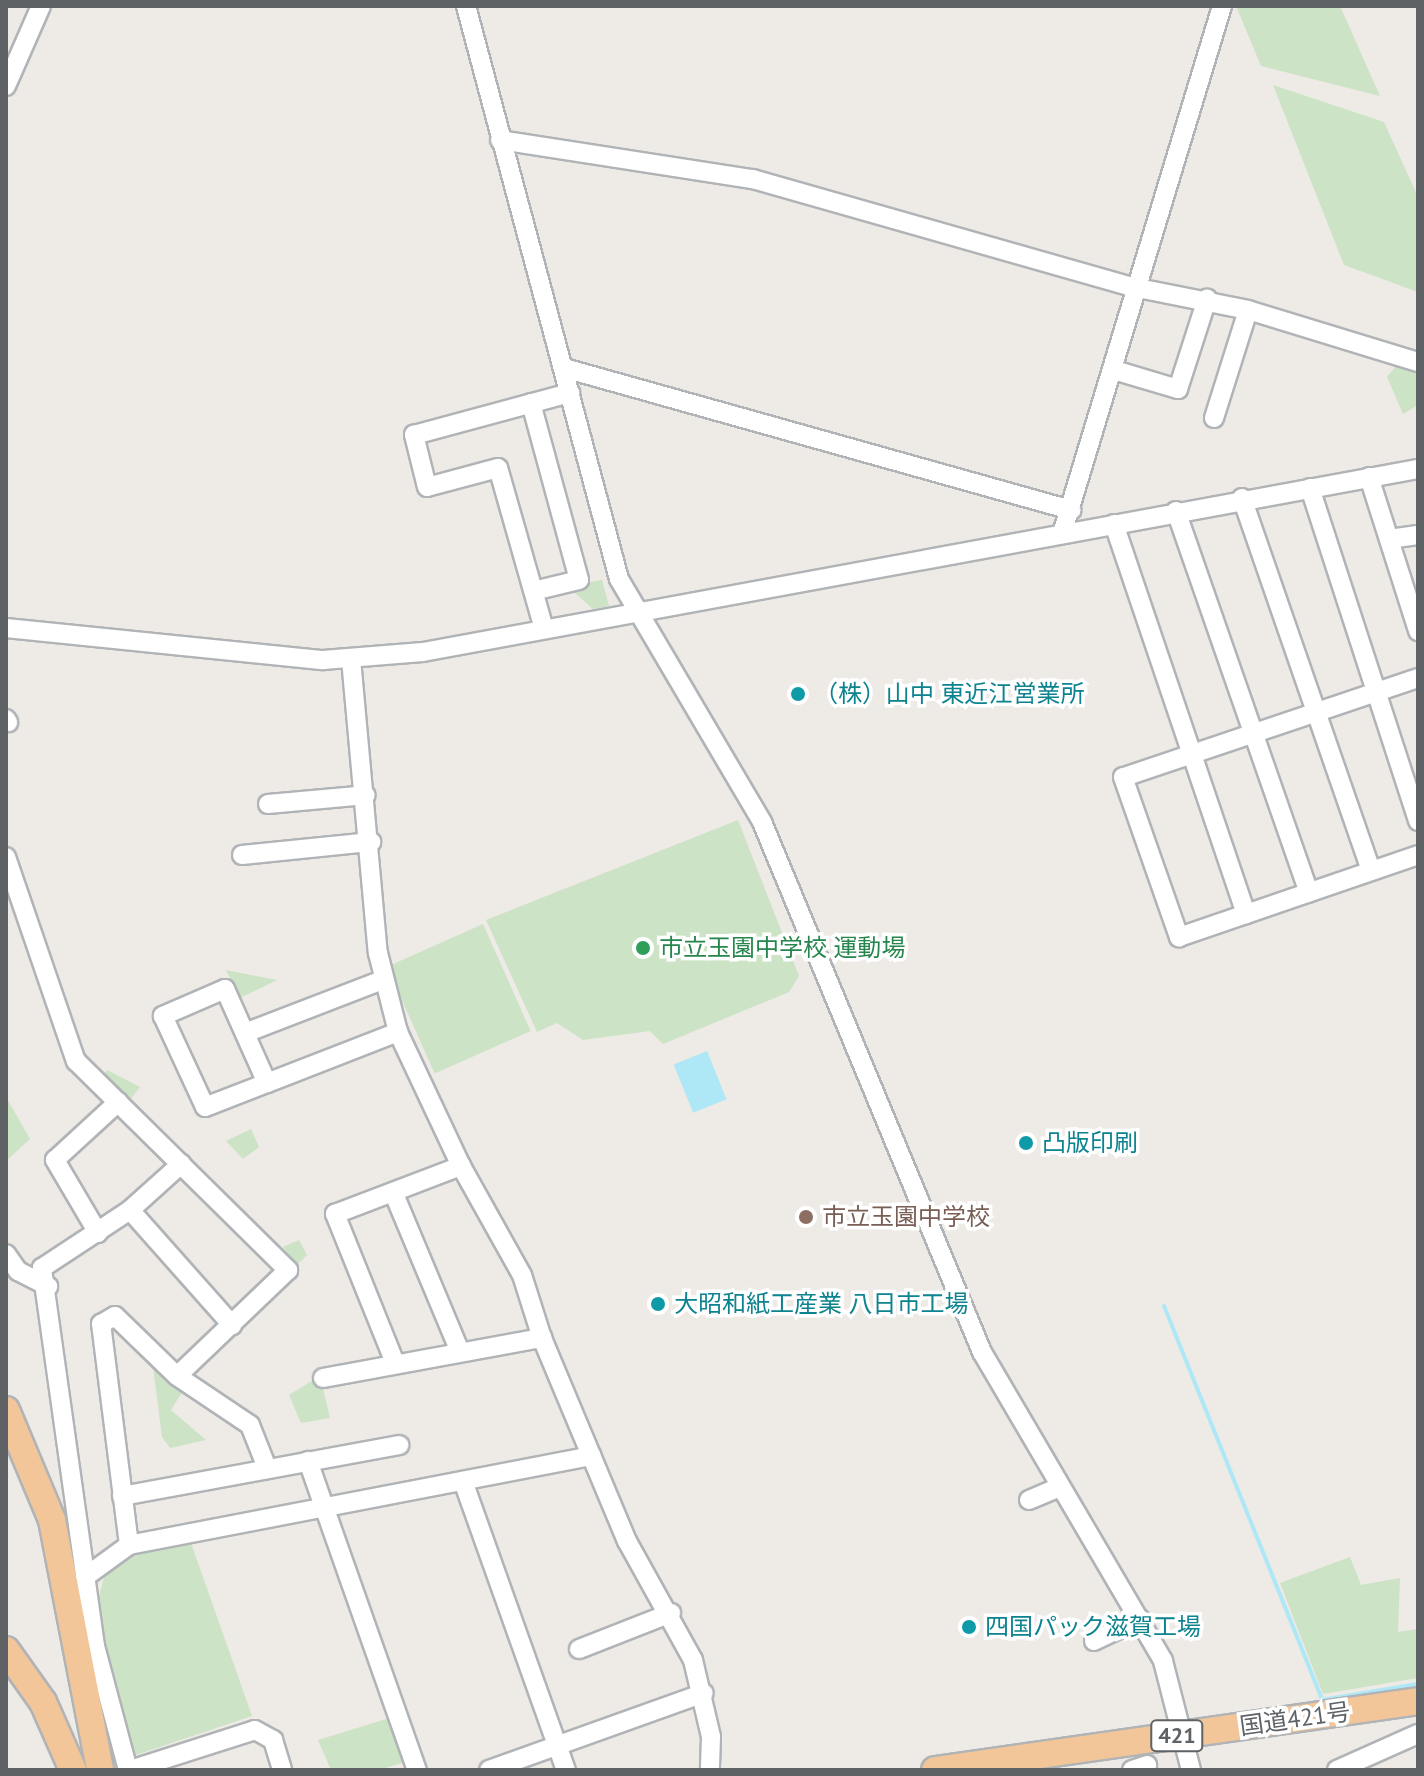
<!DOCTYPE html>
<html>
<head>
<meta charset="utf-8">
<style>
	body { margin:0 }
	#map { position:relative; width:1424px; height:1776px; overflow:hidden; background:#eeeae6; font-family:"PT Sans","Noto Sans JP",sans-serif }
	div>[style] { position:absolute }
	.green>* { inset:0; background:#cce3c5; transform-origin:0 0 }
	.water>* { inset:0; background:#aee8f6; transform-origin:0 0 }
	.stream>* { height:4px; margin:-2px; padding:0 2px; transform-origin:2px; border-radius:2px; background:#aee8f6 }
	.roads { filter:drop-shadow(2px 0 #b1b4b7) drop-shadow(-2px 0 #b1b4b7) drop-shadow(0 2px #b1b4b7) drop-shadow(0 -2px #b1b4b7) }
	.minor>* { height:18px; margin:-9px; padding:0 9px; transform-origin:9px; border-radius:9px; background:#fff }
	.highway>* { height:26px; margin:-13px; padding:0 13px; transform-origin:13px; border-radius:13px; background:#f2c699 }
	.dots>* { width:22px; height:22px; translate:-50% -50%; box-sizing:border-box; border:4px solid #fff; border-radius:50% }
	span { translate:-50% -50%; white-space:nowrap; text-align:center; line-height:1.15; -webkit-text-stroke:7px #fff; paint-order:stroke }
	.shield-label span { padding:2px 6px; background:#fff; border:2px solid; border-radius:6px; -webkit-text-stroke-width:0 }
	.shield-label { font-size:22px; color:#5e6265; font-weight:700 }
	.culture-label { font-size:24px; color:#0d838f }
	.left { translate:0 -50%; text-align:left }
	.leisure-label { font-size:24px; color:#27864d }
	.education-label { font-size:24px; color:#785e54 }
	.street-label { font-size:24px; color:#5e6265 }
	.frame { position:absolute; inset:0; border:8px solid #5e6265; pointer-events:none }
</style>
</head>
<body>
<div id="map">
	<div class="green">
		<div style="clip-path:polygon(1236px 6px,1340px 6px,1380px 96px,1261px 66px)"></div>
		<div style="clip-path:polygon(1273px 85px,1384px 122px,1418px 197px,1418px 292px,1344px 265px)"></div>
		<div style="clip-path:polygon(1396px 366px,1418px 372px,1418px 405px,1403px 414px,1387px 377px)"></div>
		<div style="clip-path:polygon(602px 580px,609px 606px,593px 609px,567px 586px)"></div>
		<div style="clip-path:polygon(738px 820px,799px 976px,789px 992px,663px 1044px,650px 1031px,583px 1040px,557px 1023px,537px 1032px,486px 920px)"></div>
		<div style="left:483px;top:924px;width:117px;height:105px;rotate:66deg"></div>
		<div style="clip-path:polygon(226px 970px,277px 980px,240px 998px)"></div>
		<div style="clip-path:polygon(107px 1070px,140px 1087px,129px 1101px,102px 1077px)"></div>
		<div style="clip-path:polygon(6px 1097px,30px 1139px,6px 1161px)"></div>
		<div style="clip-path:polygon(251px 1129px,259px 1147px,243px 1159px,226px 1141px)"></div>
		<div style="clip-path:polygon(299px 1240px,307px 1255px,297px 1265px,283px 1247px)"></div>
		<div style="clip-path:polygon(152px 1359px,186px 1386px,171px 1410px,206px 1440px,170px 1448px,162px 1437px)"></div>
		<div style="clip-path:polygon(320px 1376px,330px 1418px,301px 1423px,289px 1395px)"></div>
		<div style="clip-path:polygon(191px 1543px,252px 1716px,133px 1756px,95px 1628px,96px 1606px,105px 1574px,124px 1556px)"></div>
		<div style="clip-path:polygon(1350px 1557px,1361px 1585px,1400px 1578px,1398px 1632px,1418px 1629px,1418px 1678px,1323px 1694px,1280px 1583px)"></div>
		<div style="clip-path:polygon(393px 1717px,411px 1760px,379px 1770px,331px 1770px,318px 1740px)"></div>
	</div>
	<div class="water">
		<div style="left:707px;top:1051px;width:52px;height:36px;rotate:68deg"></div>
	</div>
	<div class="stream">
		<div style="left:1164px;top:1306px;width:424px;rotate:68.1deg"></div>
		<div style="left:1322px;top:1700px;width:97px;rotate:-9.5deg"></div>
	</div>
	<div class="roads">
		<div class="minor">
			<div style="left:466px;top:6px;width:593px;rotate:75.05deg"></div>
			<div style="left:619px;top:579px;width:282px;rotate:59.5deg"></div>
			<div style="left:762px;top:822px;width:574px;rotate:67.46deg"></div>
			<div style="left:982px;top:1352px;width:358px;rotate:59.6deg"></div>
			<div style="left:1163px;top:1661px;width:113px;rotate:75.6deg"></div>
			<div style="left:6px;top:86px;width:87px;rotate:-66.4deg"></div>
			<div style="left:500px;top:140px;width:256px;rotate:8.8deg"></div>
			<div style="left:753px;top:179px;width:395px;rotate:15.9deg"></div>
			<div style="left:1133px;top:287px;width:117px;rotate:11.3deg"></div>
			<div style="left:1248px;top:310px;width:178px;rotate:17deg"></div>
			<div style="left:564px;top:368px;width:527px;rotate:15.65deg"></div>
			<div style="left:1114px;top:370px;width:67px;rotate:16.5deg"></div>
			<div style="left:1178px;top:389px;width:95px;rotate:-72.1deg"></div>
			<div style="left:531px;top:403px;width:183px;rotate:74.8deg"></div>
			<div style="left:579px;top:580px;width:47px;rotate:166.6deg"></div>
			<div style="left:1214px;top:418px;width:113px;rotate:-72.5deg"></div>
			<div style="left:1369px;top:477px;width:162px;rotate:72.3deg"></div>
			<div style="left:1310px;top:488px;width:350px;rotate:72deg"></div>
			<div style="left:1242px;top:498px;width:394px;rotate:70.9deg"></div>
			<div style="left:1176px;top:511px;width:404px;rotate:70.8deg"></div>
			<div style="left:1114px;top:524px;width:412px;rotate:71.3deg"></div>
			<div style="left:1062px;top:534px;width:552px;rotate:-73.14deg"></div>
			<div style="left:1389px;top:539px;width:29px;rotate:-8deg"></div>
			<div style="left:6px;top:628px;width:319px;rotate:5.8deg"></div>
			<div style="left:323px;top:660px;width:100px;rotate:-4.6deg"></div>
			<div style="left:423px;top:652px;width:1012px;rotate:-10.42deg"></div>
			<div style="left:544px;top:629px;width:167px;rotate:-105.9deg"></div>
			<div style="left:498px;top:468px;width:73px;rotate:165deg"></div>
			<div style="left:427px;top:487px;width:54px;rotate:-104deg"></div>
			<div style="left:414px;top:435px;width:162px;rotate:-15.1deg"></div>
			<div style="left:351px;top:659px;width:295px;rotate:84.8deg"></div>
			<div style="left:378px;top:953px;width:81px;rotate:75.8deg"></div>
			<div style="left:398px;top:1032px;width:148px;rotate:64.8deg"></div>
			<div style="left:461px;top:1166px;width:125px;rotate:60.8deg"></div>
			<div style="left:522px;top:1275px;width:66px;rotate:72.4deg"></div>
			<div style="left:542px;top:1338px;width:220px;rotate:67.3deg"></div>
			<div style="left:627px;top:1541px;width:136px;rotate:61deg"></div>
			<div style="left:693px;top:1660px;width:79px;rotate:76.8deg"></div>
			<div style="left:711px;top:1737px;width:33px;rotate:92deg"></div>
			<div style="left:1418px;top:678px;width:311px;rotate:161.4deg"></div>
			<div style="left:1123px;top:777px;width:170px;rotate:70.7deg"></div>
			<div style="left:1179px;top:937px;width:253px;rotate:-18.9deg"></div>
			<div style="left:6px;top:719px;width:4px;rotate:56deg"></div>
			<div style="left:268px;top:804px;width:98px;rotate:-5.2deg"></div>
			<div style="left:242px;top:855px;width:130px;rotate:-5.8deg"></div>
			<div style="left:6px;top:857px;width:216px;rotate:71.1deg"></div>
			<div style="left:76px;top:1061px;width:298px;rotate:44.6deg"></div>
			<div style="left:288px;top:1270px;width:153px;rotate:136.3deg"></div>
			<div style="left:245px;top:1033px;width:147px;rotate:-21.1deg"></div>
			<div style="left:267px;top:1083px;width:103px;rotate:-114.1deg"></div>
			<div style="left:225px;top:989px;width:68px;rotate:156.5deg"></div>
			<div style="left:163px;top:1016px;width:100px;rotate:65.2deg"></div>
			<div style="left:205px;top:1107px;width:66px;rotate:-21.2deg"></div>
			<div style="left:267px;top:1083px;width:141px;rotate:-21.3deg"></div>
			<div style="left:394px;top:1194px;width:171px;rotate:67.3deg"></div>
			<div style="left:130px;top:1210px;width:154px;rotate:48.4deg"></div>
			<div style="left:98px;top:1233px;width:85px;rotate:-120.5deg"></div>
			<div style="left:55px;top:1160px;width:86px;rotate:-42.6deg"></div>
			<div style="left:6px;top:1254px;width:21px;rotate:55deg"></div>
			<div style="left:18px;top:1271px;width:34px;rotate:27deg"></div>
			<div style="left:395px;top:1363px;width:161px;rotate:-111.9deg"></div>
			<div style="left:335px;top:1214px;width:135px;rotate:-20.9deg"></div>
			<div style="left:323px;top:1378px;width:223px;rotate:-10.4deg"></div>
			<div style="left:308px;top:1461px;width:328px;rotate:70.6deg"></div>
			<div style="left:463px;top:1481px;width:307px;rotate:70.4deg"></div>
			<div style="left:122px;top:1496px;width:282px;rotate:-10.4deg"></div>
			<div style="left:1029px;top:1500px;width:33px;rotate:-23deg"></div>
			<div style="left:129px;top:1545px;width:223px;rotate:-97.2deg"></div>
			<div style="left:101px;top:1324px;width:16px;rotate:-30deg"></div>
			<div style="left:115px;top:1316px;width:86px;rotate:44.1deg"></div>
			<div style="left:177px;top:1376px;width:88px;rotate:33.9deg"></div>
			<div style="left:250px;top:1425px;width:46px;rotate:68.4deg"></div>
			<div style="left:85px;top:1577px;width:54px;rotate:-36deg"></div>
			<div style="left:129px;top:1545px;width:471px;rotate:-10.9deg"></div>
			<div style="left:1094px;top:1641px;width:51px;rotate:-25.6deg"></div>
			<div style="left:579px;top:1649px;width:99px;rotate:-21.4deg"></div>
			<div style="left:128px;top:1770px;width:128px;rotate:-104.9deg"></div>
			<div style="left:95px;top:1646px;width:382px;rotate:-98deg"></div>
			<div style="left:42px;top:1268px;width:105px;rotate:-33.4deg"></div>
			<div style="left:130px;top:1210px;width:69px;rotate:-42deg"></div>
			<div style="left:130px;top:1770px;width:131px;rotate:-17.7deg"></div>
			<div style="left:255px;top:1730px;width:21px;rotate:29deg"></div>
			<div style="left:273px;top:1740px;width:31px;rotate:73deg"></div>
			<div style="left:489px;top:1770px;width:228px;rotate:-19.7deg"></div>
			<div style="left:1132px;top:1770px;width:16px;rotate:-18deg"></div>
			<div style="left:1337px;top:1770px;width:89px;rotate:-24deg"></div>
		</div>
		<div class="highway">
			<div style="left:6px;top:1410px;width:119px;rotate:67.3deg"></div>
			<div style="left:52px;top:1520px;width:255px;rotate:79.1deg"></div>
			<div style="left:6px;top:1650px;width:64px;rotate:54.6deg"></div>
			<div style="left:43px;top:1702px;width:74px;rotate:66.2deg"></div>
			<div style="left:935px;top:1770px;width:488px;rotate:-8.1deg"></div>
		</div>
	</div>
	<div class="dots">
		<div style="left:798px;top:694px;background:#0f9aa8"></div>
		<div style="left:643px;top:948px;background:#2e9e5b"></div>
		<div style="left:1026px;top:1143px;background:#0f9aa8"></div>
		<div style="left:806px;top:1217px;background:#8d6e63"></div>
		<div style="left:658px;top:1304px;background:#0f9aa8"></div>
		<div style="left:969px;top:1627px;background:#0f9aa8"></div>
	</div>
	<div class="shield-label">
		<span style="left:1177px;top:1736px">421</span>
	</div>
	<div class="culture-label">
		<span class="left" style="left:814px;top:694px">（株）山中 東近江営業所</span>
		<span class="left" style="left:1042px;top:1143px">凸版印刷</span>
		<span class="left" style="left:674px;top:1304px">大昭和紙工産業 八日市工場</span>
		<span class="left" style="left:985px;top:1627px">四国パック滋賀工場</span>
	</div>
	<div class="leisure-label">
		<span class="left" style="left:659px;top:948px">市立玉園中学校 運動場</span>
	</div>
	<div class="education-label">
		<span class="left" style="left:822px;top:1217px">市立玉園中学校</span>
	</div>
	<div class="street-label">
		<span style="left:1295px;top:1719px;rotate:-8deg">国道421号</span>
	</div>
	<div class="frame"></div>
</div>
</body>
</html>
